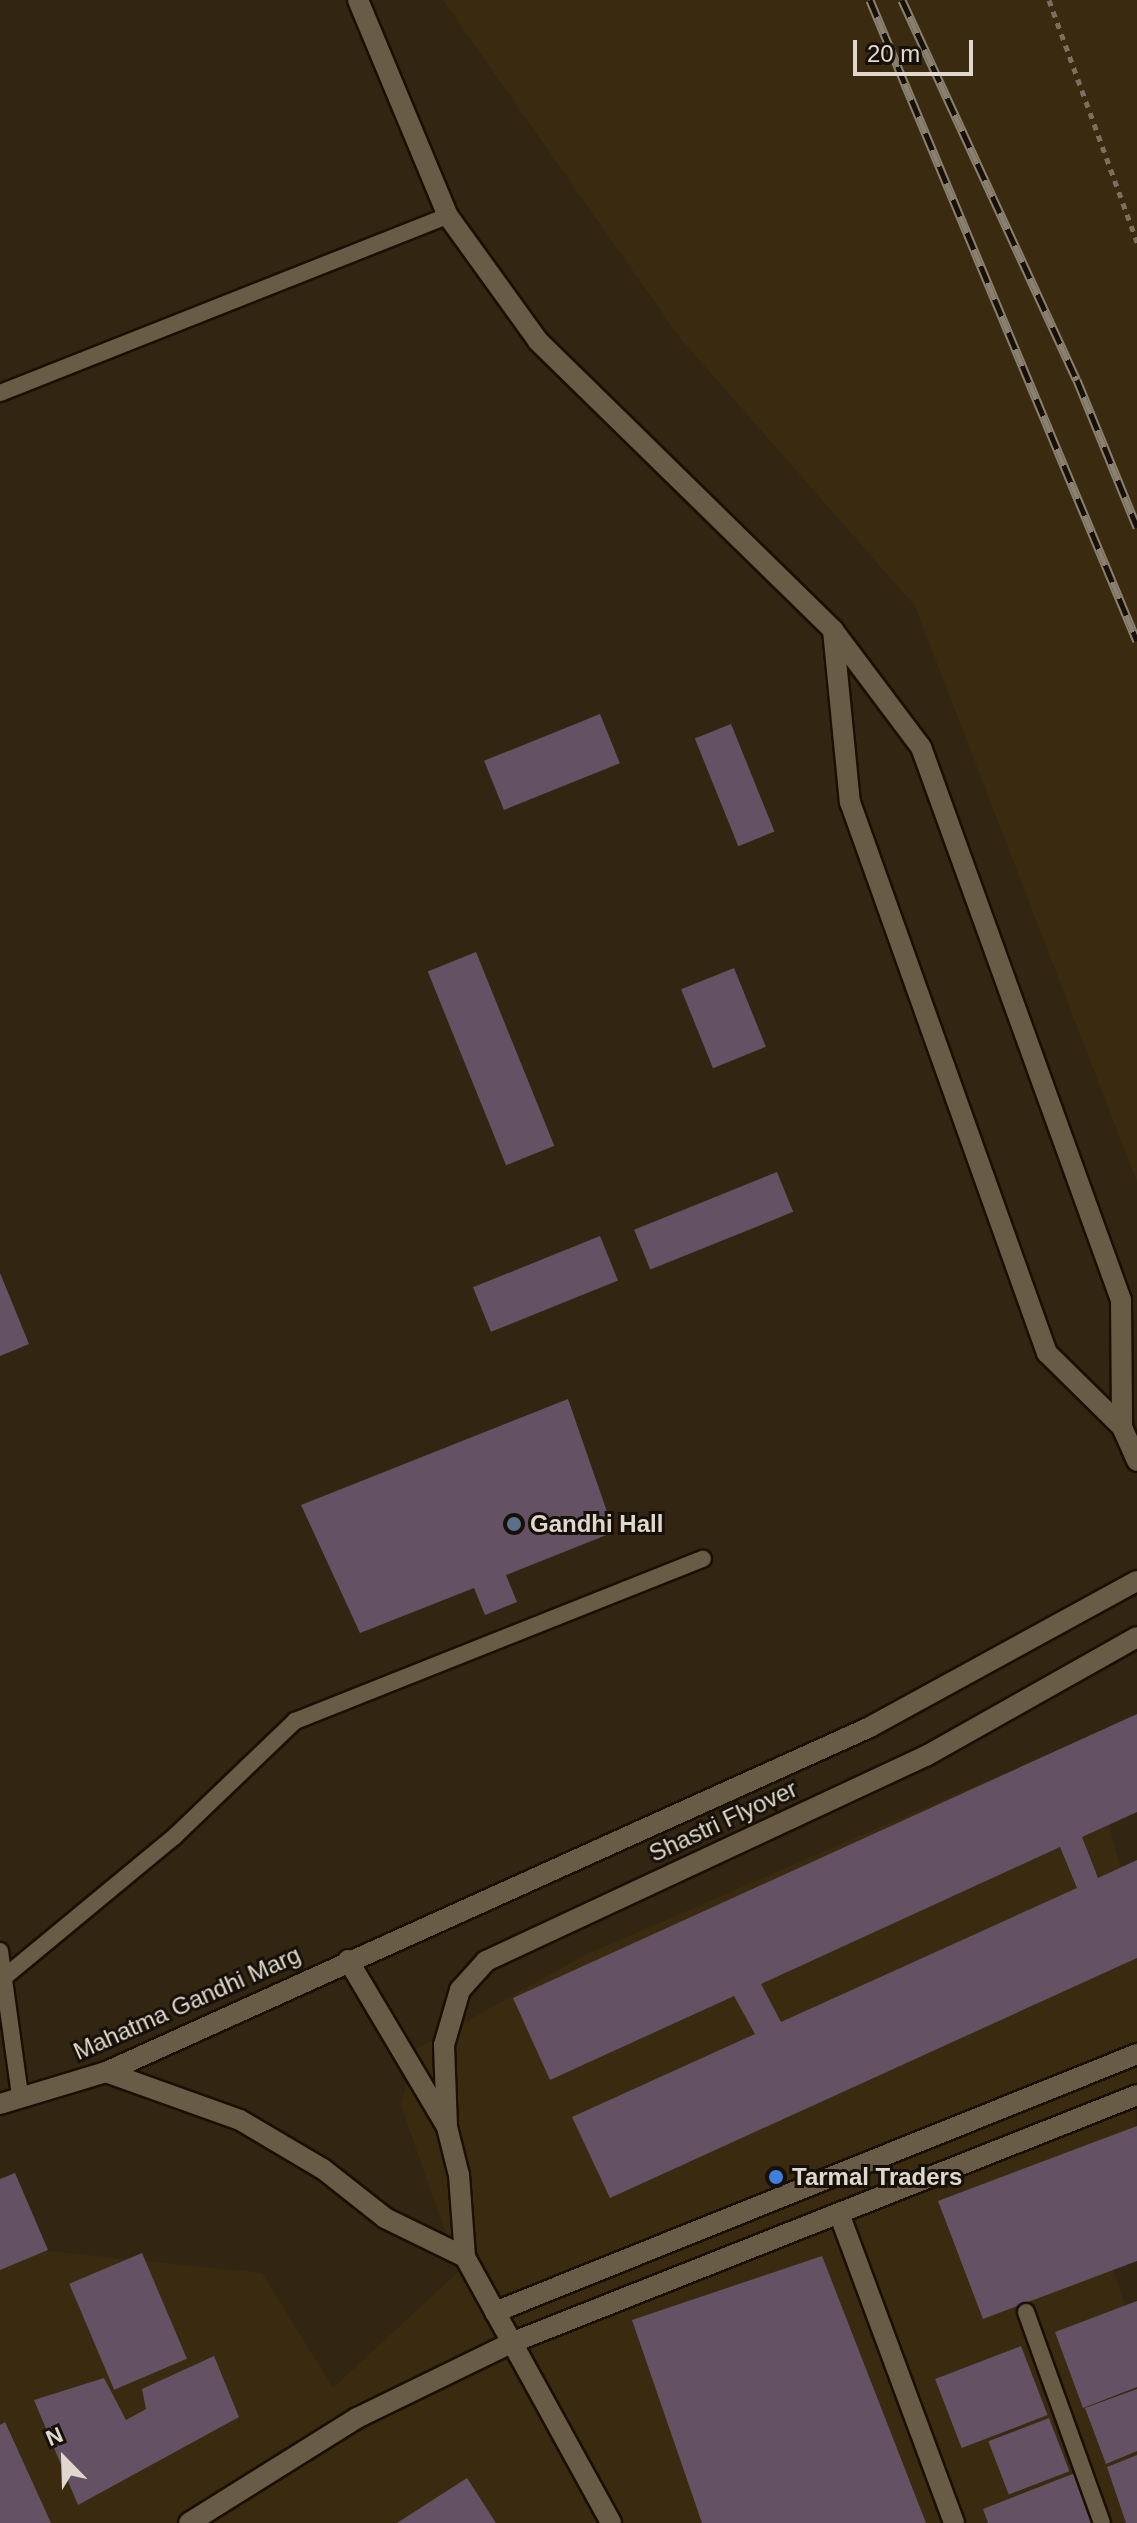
<!DOCTYPE html>
<html>
<head>
<meta charset="utf-8">
<style>
	body { margin:0 }
	#map { position:relative; width:1137px; height:2523px; overflow:hidden; background:#322613; font-family:Arial,sans-serif }
	div>[style] { position:absolute }
	.built>* { inset:0; background:#3a2a10 }
	.building>* { inset:0; background:#645264; transform-origin:0 0 }
	.path>* { height:5px; margin-top:-2.5px; transform-origin:0; background:repeating-linear-gradient(90deg,#7b7060 0 6px,transparent 0 12px) }
	.roads { filter:drop-shadow(2px 0 #1a0f00) drop-shadow(-2px 0 #1a0f00) drop-shadow(0 2px #1a0f00) drop-shadow(0 -2px #1a0f00) }
	.lane>* { height:16px; margin:-8px; padding:0 8px; transform-origin:8px; border-radius:8px; background:#695c47 }
	.street>* { height:20px; margin:-10px; padding:0 10px; transform-origin:10px; border-radius:10px; background:#695c47 }
	.secondary>* { height:20px; margin:-10px; padding:0 10px; transform-origin:10px; border-radius:10px; background:#695c47 }
	.rail>* { height:9px; margin-top:-4.5px; transform-origin:0; background:repeating-linear-gradient(90deg,#161008 0 18px,#8a8070 0 36px); box-sizing:border-box; border-block:2px solid #8a8070 }
	.dots>* { width:22px; height:22px; translate:-50% -50%; box-sizing:border-box; border:4px solid #161008; border-radius:50% }
	span { translate:-50% -50%; white-space:nowrap; text-align:center; line-height:1.15; -webkit-text-stroke:6px #161008; paint-order:stroke }
	.poi-label { font-size:24px; color:#e0d8cc; font-weight:700 }
	.left { translate:0 -50%; text-align:left }
	.street-label { font-size:24px; color:#e0d8cc }
	.north { position:absolute; left:24px; top:2419px; width:80px; height:80px; -webkit-text-stroke:6px #161008; paint-order:stroke; rotate:337deg; font-size:22px; font-weight:700; line-height:32px; text-align:center; color:#e0d8cc }
	.north::after { content:''; display:block; margin:auto; width:28px; height:36px; background:#e0d8cc; clip-path:polygon(50% 0,100% 100%,50% 72%,0 100%) }
	.scale { position:absolute; left:853px; top:40px; width:120px; height:36px; box-sizing:border-box; border:4px solid #e0d8cc; border-top:0; padding-left:10px; font-size:24px; line-height:28px; white-space:nowrap; color:#e0d8cc; -webkit-text-stroke:6px #161008; paint-order:stroke }
</style>
</head>
<body>
<div id="map">
	<div class="built">
		<div style="clip-path:polygon(443px 0,1137px 0,1137px 1182px,915px 606px,680px 338px)"></div>
		<div style="clip-path:polygon(1086px 1738px,1137px 1931px,1137px 2108px,1113px 2270px,1137px 2338px,1137px 2523px,0 2523px,0 2246px,262px 2273px,333px 2388px,459px 2271px,401px 2105px,415px 2050px,585px 1955px)"></div>
	</div>
	<div class="building">
		<div style="left:600px;top:714px;width:53px;height:125px;rotate:68deg"></div>
		<div style="left:731px;top:724px;width:116px;height:39px;rotate:68deg"></div>
		<div style="left:476px;top:952px;width:209px;height:52px;rotate:68deg"></div>
		<div style="left:734px;top:968px;width:85px;height:57px;rotate:68deg"></div>
		<div style="left:777px;top:1172px;width:43px;height:154px;rotate:68deg"></div>
		<div style="left:600px;top:1236px;width:48px;height:137px;rotate:68deg"></div>
		<div style="clip-path:polygon(0 1273px,29px 1344px,0 1356px)"></div>
		<div style="clip-path:polygon(568px 1399px,614px 1532px,506px 1575px,517px 1602px,485px 1615px,474px 1588px,360px 1633px,301px 1505px)"></div>
		<div style="clip-path:polygon(evenodd,1137px 1714px,1137px 1812px,1082px 1837px,1098px 1878px,1137px 1860px,1137px 1958px,610px 2198px,572px 2117px,755px 2034px,734px 1996px,550px 2080px,513px 1998px,1137px 1714px,1060px 1847px,1077px 1888px,781px 2022px,761px 1984px,1060px 1847px)"></div>
		<div style="clip-path:polygon(1137px 2126px,1137px 2261px,983px 2319px,938px 2201px)"></div>
		<div style="clip-path:polygon(15px 2173px,48px 2250px,0 2270px,0 2179px)"></div>
		<div style="left:142px;top:2253px;width:115px;height:79px;rotate:67deg"></div>
		<div style="clip-path:polygon(822px 2256px,926px 2523px,702px 2523px,632px 2320px)"></div>
		<div style="clip-path:polygon(1137px 2301px,1137px 2387px,1083px 2408px,1055px 2332px)"></div>
		<div style="left:1021px;top:2346px;width:74px;height:92px;rotate:69deg"></div>
		<div style="clip-path:polygon(214px 2356px,239px 2417px,78px 2505px,34px 2400px,104px 2378px,126px 2420px,146px 2409px,142px 2389px)"></div>
		<div style="clip-path:polygon(1137px 2389px,1137px 2451px,1106px 2464px,1085px 2408px)"></div>
		<div style="left:1049px;top:2418px;width:57px;height:65px;rotate:69deg"></div>
		<div style="clip-path:polygon(5px 2422px,51px 2523px,0 2523px,0 2425px)"></div>
		<div style="clip-path:polygon(1137px 2455px,1137px 2523px,1126px 2523px,1107px 2467px)"></div>
		<div style="clip-path:polygon(1075px 2473px,1094px 2523px,988px 2523px,983px 2509px)"></div>
		<div style="clip-path:polygon(467px 2478px,496px 2523px,397px 2523px)"></div>
	</div>
	<div class="path">
		<div style="left:1049px;top:0;width:258px;rotate:70deg"></div>
	</div>
	<div class="roads">
		<div class="lane">
			<div style="left:0;top:393px;width:482px;rotate:-21.6deg"></div>
			<div style="left:0;top:1951px;width:146px;rotate:82.1deg"></div>
			<div style="left:7px;top:1975px;width:217px;rotate:-39.6deg"></div>
			<div style="left:174px;top:1837px;width:168px;rotate:-43.8deg"></div>
			<div style="left:295px;top:1721px;width:439px;rotate:-21.7deg"></div>
			<div style="left:1026px;top:2312px;width:224px;rotate:70.2deg"></div>
		</div>
		<div class="street">
			<div style="left:840px;top:2216px;width:327px;rotate:69.6deg"></div>
		</div>
		<div class="secondary">
			<div style="left:358px;top:0;width:234px;rotate:67.4deg"></div>
			<div style="left:448px;top:216px;width:154px;rotate:54.2deg"></div>
			<div style="left:538px;top:341px;width:413px;rotate:44.4deg"></div>
			<div style="left:833px;top:630px;width:146px;rotate:53.1deg"></div>
			<div style="left:921px;top:747px;width:588px;rotate:70.12deg"></div>
			<div style="left:1121px;top:1300px;width:127px;rotate:89.5deg"></div>
			<div style="left:833px;top:630px;width:173px;rotate:84.4deg"></div>
			<div style="left:850px;top:802px;width:585px;rotate:70.33deg"></div>
			<div style="left:1047px;top:1353px;width:105px;rotate:44.6deg"></div>
			<div style="left:1122px;top:1427px;width:37px;rotate:66deg"></div>
			<div style="left:348px;top:1960px;width:194px;rotate:59.3deg"></div>
			<div style="left:447px;top:2127px;width:49px;rotate:76deg"></div>
			<div style="left:459px;top:2175px;width:82px;rotate:85.8deg"></div>
			<div style="left:465px;top:2257px;width:303px;rotate:61.2deg"></div>
			<div style="left:106px;top:2072px;width:142px;rotate:19.7deg"></div>
			<div style="left:240px;top:2120px;width:96px;rotate:30.6deg"></div>
			<div style="left:323px;top:2169px;width:79px;rotate:38.3deg"></div>
			<div style="left:385px;top:2218px;width:89px;rotate:26deg"></div>
			<div style="left:0;top:2104px;width:111px;rotate:-16.8deg"></div>
			<div style="left:106px;top:2072px;width:838px;rotate:-24.3deg"></div>
			<div style="left:870px;top:1727px;width:304px;rotate:-28.7deg"></div>
			<div style="left:447px;top:2127px;width:82px;rotate:-92.1deg"></div>
			<div style="left:444px;top:2045px;width:57px;rotate:-73.8deg"></div>
			<div style="left:460px;top:1990px;width:39px;rotate:-48deg"></div>
			<div style="left:486px;top:1961px;width:485px;rotate:-25deg"></div>
			<div style="left:926px;top:1756px;width:242px;rotate:-29.4deg"></div>
			<div style="left:495px;top:2312px;width:692px;rotate:-21.89deg"></div>
			<div style="left:189px;top:2523px;width:198px;rotate:-32deg"></div>
			<div style="left:357px;top:2418px;width:171px;rotate:-26deg"></div>
			<div style="left:511px;top:2343px;width:673px;rotate:-21.61deg"></div>
		</div>
	</div>
	<div class="rail">
		<div style="left:870px;top:0;width:694px;rotate:67.39deg"></div>
		<div style="left:902px;top:0;width:418px;rotate:65.3deg"></div>
		<div style="left:1077px;top:380px;width:159px;rotate:67.8deg"></div>
	</div>
	<div class="dots">
		<div style="left:514px;top:1524px;background:#5c6f8a"></div>
		<div style="left:776px;top:2177px;background:#3f7fe0"></div>
	</div>
	<div class="poi-label">
		<span class="left" style="left:530px;top:1524px">Gandhi Hall</span>
		<span class="left" style="left:792px;top:2177px">Tarmal Traders</span>
	</div>
	<div class="street-label">
		<span style="left:723px;top:1821px;rotate:-25deg">Shastri Flyover</span>
		<span style="left:187px;top:2003px;rotate:-24deg">Mahatma Gandhi Marg</span>
	</div>
	<div class="north">N</div>
	<div class="scale">20 m</div>
</div>
</body>
</html>
